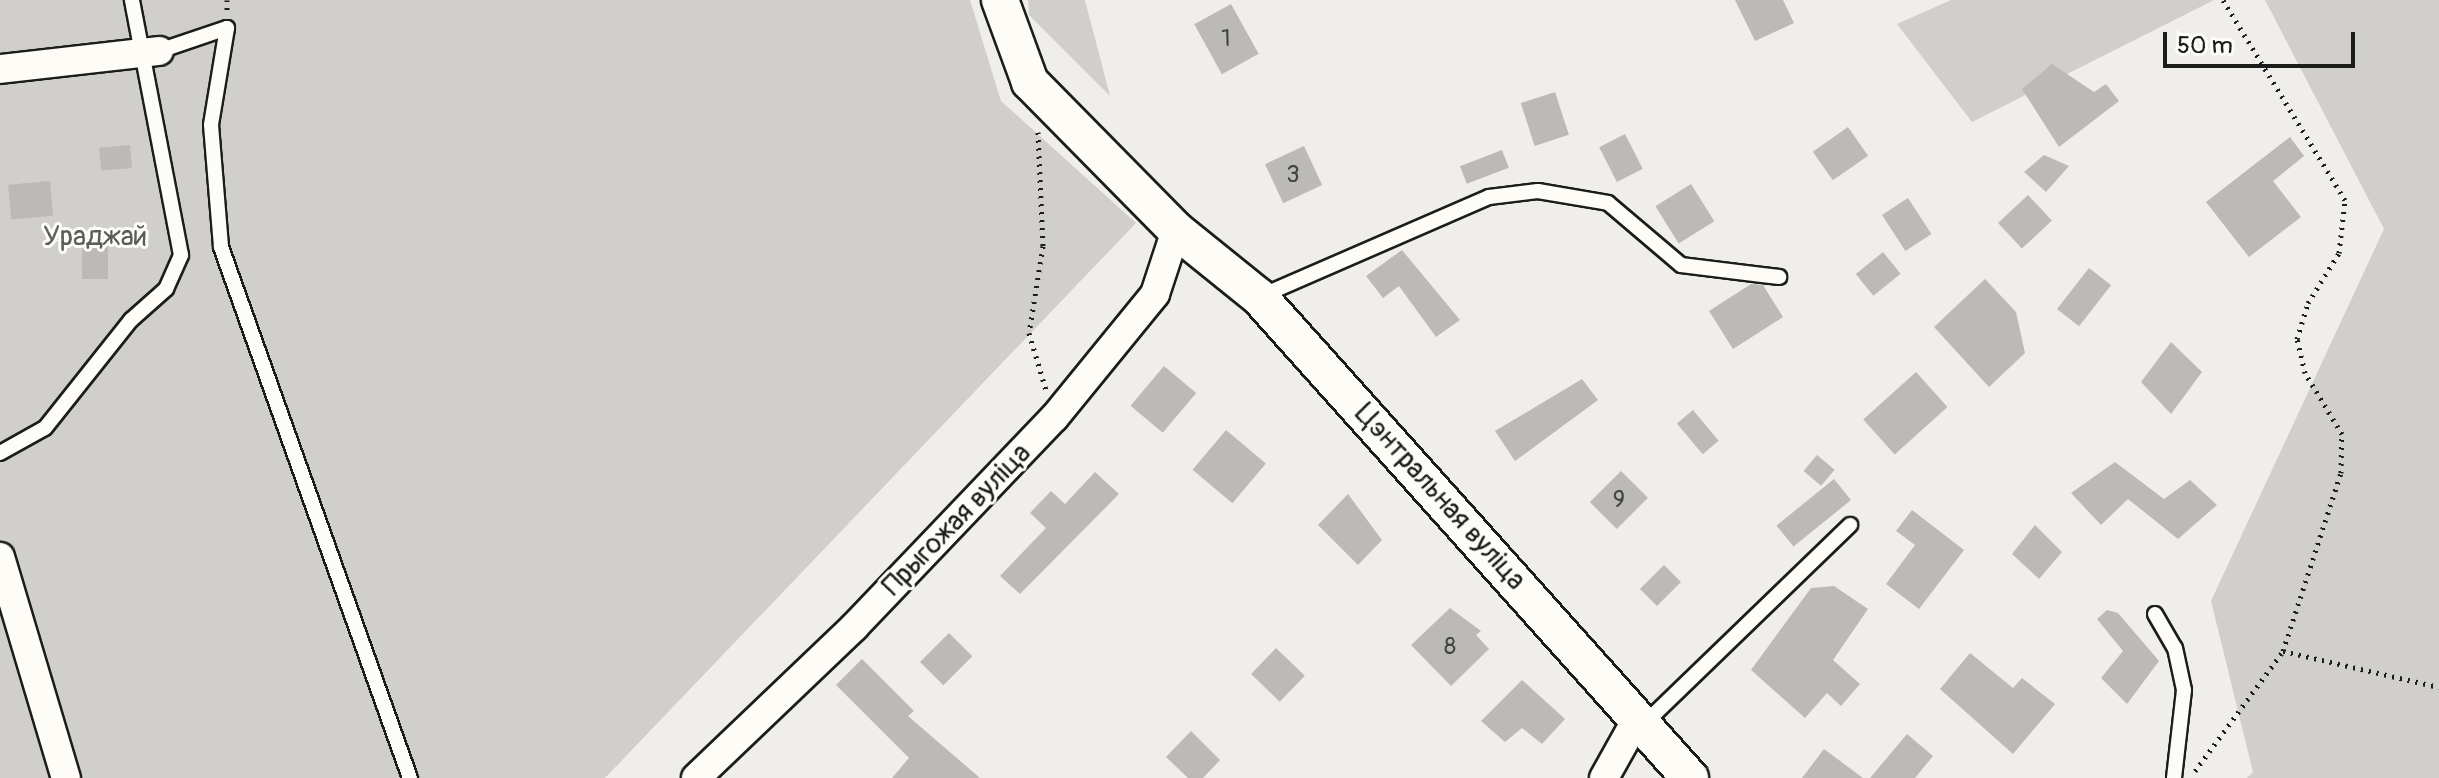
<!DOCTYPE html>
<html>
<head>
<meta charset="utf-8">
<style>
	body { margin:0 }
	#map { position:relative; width:2439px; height:778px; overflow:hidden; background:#f0eeea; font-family:Pangolin,sans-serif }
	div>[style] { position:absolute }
	.green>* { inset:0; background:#d0cfcc }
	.building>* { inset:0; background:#bbbab6; transform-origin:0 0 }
	.path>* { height:5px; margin-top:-2.5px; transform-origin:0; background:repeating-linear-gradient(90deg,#1c1c1c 0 2px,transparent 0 8px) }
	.roads { filter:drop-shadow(2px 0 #1c1c1c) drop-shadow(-2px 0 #1c1c1c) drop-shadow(0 2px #1c1c1c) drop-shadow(0 -2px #1c1c1c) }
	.service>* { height:14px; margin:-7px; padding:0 7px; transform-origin:7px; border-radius:7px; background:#fdfcf7 }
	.minor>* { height:28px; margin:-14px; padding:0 14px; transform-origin:14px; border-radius:14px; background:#fdfcf7 }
	.tertiary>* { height:36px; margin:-18px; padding:0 18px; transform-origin:18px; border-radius:18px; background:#fdfcf7 }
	span { translate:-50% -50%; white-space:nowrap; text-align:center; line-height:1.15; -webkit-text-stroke:6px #fdfcf7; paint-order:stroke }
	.number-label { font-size:24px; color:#444442 }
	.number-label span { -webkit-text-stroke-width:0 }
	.park-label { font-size:28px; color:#5b5b5a }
	.street-label { font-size:28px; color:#1c1c1c }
	.scale { position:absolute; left:2163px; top:32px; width:192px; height:36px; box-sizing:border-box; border:4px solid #1c1c1c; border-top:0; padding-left:10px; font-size:24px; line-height:28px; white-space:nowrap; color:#1c1c1c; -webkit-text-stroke:6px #fdfcf7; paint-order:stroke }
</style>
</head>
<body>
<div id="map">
	<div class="green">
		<div style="clip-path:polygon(0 0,970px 0,1001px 101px,1136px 223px,605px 778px,0 778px)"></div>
		<div style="clip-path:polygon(1028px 0,1085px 0,1110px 96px,1029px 15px)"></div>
		<div style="clip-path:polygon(1951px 0,2214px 0,1972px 122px,1897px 24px)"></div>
		<div style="clip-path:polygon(2265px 0,2439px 0,2439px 778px,2247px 778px,2253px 772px,2211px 601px,2384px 229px)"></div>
	</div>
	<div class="building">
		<div style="clip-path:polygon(1735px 0,1783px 0,1794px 23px,1755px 41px)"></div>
		<div style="left:1231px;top:4px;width:57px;height:42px;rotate:61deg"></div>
		<div style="clip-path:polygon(2052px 64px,2094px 92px,2106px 84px,2119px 101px,2059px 147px,2022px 89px)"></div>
		<div style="left:1555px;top:92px;width:45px;height:36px;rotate:72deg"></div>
		<div style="left:1848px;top:127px;width:35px;height:43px;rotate:55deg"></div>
		<div style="left:1625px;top:134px;width:39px;height:29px;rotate:63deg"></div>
		<div style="clip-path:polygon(2290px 137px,2304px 156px,2273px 181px,2301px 217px,2249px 257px,2206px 202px)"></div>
		<div style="left:130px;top:145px;width:23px;height:31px;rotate:85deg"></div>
		<div style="left:1304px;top:146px;width:43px;height:43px;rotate:65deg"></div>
		<div style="left:1502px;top:150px;width:19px;height:45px;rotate:69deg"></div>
		<div style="clip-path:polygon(2044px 155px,2069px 166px,2046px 192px,2024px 172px)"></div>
		<div style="left:50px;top:181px;width:35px;height:42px;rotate:85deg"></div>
		<div style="left:1691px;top:184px;width:44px;height:42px;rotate:58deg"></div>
		<div style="left:2028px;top:195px;width:35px;height:41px;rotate:47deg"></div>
		<div style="left:1908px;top:198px;width:43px;height:31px;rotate:57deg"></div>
		<div style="left:82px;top:246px;width:26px;height:33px"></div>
		<div style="clip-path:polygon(1402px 250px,1460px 320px,1436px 337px,1399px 286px,1383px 298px,1366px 276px)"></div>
		<div style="left:1883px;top:252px;width:28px;height:35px;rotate:51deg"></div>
		<div style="left:2089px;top:268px;width:28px;height:52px;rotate:38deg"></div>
		<div style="clip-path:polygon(1985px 279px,2016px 312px,2025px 353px,1989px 387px,1934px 327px)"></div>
		<div style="clip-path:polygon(1751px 284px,1763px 285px,1783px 317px,1733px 349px,1709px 311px)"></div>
		<div style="clip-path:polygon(2171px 342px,2202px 372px,2171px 414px,2141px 382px)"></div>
		<div style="left:1164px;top:366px;width:42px;height:52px;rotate:40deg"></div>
		<div style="left:1916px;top:372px;width:47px;height:71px;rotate:48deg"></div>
		<div style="clip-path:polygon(1582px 379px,1598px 400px,1515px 461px,1495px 431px)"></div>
		<div style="left:1693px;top:410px;width:40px;height:21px;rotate:50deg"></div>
		<div style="left:1226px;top:430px;width:52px;height:52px;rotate:40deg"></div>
		<div style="left:1817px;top:455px;width:23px;height:21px;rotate:40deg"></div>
		<div style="clip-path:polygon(2115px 462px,2164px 499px,2190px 480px,2217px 505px,2178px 539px,2128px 499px,2101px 525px,2071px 493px)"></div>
		<div style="left:1621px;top:471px;width:38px;height:44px;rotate:45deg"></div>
		<div style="clip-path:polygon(1095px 472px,1119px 494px,1020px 594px,1000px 576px,1046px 528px,1030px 513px,1051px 491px,1065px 504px)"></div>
		<div style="left:1834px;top:479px;width:27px;height:74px;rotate:51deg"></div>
		<div style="clip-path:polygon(1348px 494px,1382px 540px,1358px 565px,1318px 525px)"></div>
		<div style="clip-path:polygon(1912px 510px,1964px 550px,1919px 609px,1886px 584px,1915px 545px,1896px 531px)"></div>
		<div style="clip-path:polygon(2035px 525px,2062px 552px,2039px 579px,2012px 554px)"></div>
		<div style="left:1664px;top:565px;width:24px;height:34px;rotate:45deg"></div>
		<div style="clip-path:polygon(1834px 586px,1868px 609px,1833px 660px,1860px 684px,1841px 706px,1827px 693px,1805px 718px,1751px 670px,1811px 588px)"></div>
		<div style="clip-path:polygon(1450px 608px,1481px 631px,1476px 635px,1489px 649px,1451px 686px,1411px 645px)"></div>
		<div style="clip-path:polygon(2107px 610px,2118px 613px,2159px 661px,2127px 704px,2101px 678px,2123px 651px,2097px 619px)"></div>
		<div style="left:949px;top:633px;width:33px;height:41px;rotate:45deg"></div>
		<div style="left:1276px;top:648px;width:40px;height:36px;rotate:44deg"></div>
		<div style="clip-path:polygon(1970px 653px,2013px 688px,2022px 678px,2055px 704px,2013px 754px,1940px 689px)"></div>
		<div style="clip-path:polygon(862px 659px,914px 711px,908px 716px,980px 778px,892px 778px,909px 758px,836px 685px)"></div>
		<div style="clip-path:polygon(1522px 680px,1565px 719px,1542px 744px,1522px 728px,1505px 742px,1481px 721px)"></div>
		<div style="clip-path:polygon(1191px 731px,1220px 760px,1203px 778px,1188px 778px,1166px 757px)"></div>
		<div style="clip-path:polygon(1907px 734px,1933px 756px,1915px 778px,1870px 778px)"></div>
		<div style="clip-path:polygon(1824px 749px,1863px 778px,1802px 778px)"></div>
	</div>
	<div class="path">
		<div style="left:227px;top:0;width:11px;rotate:90deg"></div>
		<div style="left:1038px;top:132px;width:114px;rotate:87.5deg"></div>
		<div style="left:1043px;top:246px;width:88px;rotate:99.1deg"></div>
		<div style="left:1029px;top:333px;width:59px;rotate:73.4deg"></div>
		<div style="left:2283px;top:651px;width:160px;rotate:13deg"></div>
		<div style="left:2195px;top:771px;width:149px;rotate:-53.7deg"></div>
		<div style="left:2283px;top:651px;width:187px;rotate:-72deg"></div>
		<div style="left:2341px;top:473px;width:39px;rotate:-89deg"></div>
		<div style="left:2342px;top:434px;width:71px;rotate:-121.2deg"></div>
		<div style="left:2305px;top:373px;width:35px;rotate:-103deg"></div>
		<div style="left:2297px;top:339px;width:38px;rotate:-73deg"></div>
		<div style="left:2308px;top:303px;width:59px;rotate:-58.2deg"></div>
		<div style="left:2339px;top:253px;width:53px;rotate:-83.5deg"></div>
		<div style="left:2345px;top:200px;width:234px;rotate:-121.4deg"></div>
	</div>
	<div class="roads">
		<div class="service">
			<div style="left:159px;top:51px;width:72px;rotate:-18.7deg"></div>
			<div style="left:227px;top:28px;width:98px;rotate:99.4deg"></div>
			<div style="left:211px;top:125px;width:122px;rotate:85.3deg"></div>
			<div style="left:221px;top:247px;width:564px;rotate:70.41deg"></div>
			<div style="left:1259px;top:297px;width:251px;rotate:-23.5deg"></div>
			<div style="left:1489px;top:197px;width:49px;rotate:-7deg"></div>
			<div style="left:1538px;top:191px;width:71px;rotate:9.7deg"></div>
			<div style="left:1608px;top:203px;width:96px;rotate:40.3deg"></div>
			<div style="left:1681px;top:265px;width:99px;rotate:7deg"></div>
			<div style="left:0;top:453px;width:51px;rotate:-29.1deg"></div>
			<div style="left:45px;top:428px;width:138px;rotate:-51.5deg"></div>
			<div style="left:131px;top:320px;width:47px;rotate:-41.5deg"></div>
			<div style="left:166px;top:289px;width:37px;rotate:-66deg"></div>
			<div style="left:181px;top:255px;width:260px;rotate:-100.9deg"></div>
			<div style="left:2155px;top:614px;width:39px;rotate:60deg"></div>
			<div style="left:2175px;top:648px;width:43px;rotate:77.9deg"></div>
			<div style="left:2184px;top:690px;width:89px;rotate:96.5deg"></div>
			<div style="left:1643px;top:725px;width:288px;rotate:-44deg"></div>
		</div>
		<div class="minor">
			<div style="left:0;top:69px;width:160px;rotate:-6.5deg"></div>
			<div style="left:0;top:557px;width:231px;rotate:73.4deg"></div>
			<div style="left:696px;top:778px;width:219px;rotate:-43.7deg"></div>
			<div style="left:854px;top:627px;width:289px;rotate:-46.3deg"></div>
			<div style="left:1054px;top:418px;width:160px;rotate:-50.8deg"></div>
			<div style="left:1155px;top:294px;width:67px;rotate:-71.8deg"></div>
			<div style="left:1604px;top:778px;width:68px;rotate:-60.8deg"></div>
		</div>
		<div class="tertiary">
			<div style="left:1000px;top:0;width:87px;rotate:69.9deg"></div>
			<div style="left:1030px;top:82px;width:208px;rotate:45.4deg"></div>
			<div style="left:1176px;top:230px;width:107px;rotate:38.9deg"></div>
			<div style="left:1259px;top:297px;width:646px;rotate:48.14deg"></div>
		</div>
	</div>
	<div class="number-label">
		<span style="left:1226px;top:39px">1</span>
		<span style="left:1293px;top:175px">3</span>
		<span style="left:1619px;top:500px">9</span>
		<span style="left:1450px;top:647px">8</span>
	</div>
	<div class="park-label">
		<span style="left:95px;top:237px">Ураджай</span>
	</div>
	<div class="street-label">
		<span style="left:1440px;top:497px;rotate:48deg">Цэнтральная вуліца</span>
		<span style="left:957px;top:520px;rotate:-46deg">Прыгожая вуліца</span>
	</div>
	<div class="scale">50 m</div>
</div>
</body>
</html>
